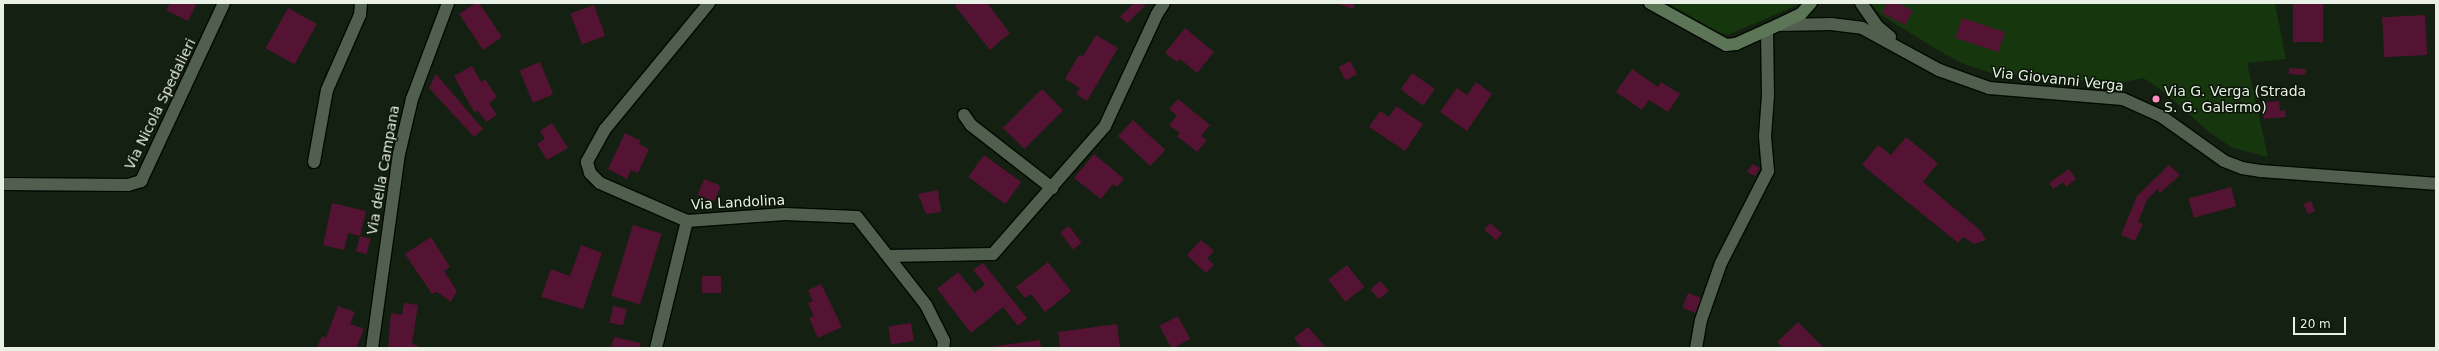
<!DOCTYPE html>
<html>
<head>
<meta charset="utf-8">
<style>
	body { margin:0 }
	#map { position:relative; width:2439px; height:351px; overflow:hidden; background:#142011; font-family:"DejaVu Sans",sans-serif }
	div>[style] { position:absolute }
	.green>* { inset:0; background:#16360d }
	.building>* { inset:0; background:#541333; transform-origin:0 0 }
	.roads { filter:drop-shadow(1px 0 #020901) drop-shadow(-1px 0 #020901) drop-shadow(0 1px #020901) drop-shadow(0 -1px #020901) }
	.minor>* { height:12px; margin:-6px; padding:0 6px; transform-origin:6px; border-radius:6px; background:#515f4e }
	.tertiary>* { height:12px; margin:-6px; padding:0 6px; transform-origin:6px; border-radius:6px; background:#515f4e }
	.secondary>* { height:12px; margin:-6px; padding:0 6px; transform-origin:6px; border-radius:6px; background:#5c7556 }
	.dots>* { width:11px; height:11px; translate:-50% -50%; box-sizing:border-box; border:2px solid #0b1608; border-radius:50% }
	span { translate:-50% -50%; white-space:nowrap; text-align:center; line-height:1.15; -webkit-text-stroke:3px #0b1608; paint-order:stroke }
	.street-label { font-size:14px; color:#e9f1e7 }
	.poi-label { font-size:14px; color:#e9f1e7 }
	.left { translate:0 -50%; text-align:left }
	.frame { position:absolute; inset:0; border:4px solid #e9f1e7; pointer-events:none }
	.scale { position:absolute; left:2293px; top:317px; width:53px; height:18px; box-sizing:border-box; border:2px solid #e9f1e7; border-top:0; padding-left:5px; font-size:12px; line-height:14px; white-space:nowrap; color:#e9f1e7; -webkit-text-stroke:3px #0b1608; paint-order:stroke }
</style>
</head>
<body>
<div id="map">
	<div class="green">
		<div style="clip-path:polygon(1668px 3px,1802px 3px,1728px 35px,1718px 32px)"></div>
		<div style="clip-path:polygon(1870px 3px,2275px 3px,2286px 59px,2247px 63px,2268px 157px,2233px 148px,2210px 133px,2164px 92px,2143px 78px,2121px 83px,1991px 73px,1964px 64px,1941px 52px,1881px 15px)"></div>
	</div>
	<div class="building">
		<div style="clip-path:polygon(170px 3px,197px 3px,188px 21px,166px 10px)"></div>
		<div style="clip-path:polygon(476px 3px,479px 3px,502px 37px,483px 50px,459px 14px)"></div>
		<div style="clip-path:polygon(958px 3px,987px 3px,1010px 33px,990px 50px,955px 6px)"></div>
		<div style="clip-path:polygon(1134px 3px,1146px 5px,1127px 23px,1120px 17px)"></div>
		<div style="clip-path:polygon(1336px 3px,1355px 3px,1353px 9px)"></div>
		<div style="clip-path:polygon(1887px 3px,1898px 3px,1913px 11px,1905px 25px,1882px 13px)"></div>
		<div style="left:2293px;top:3px;width:30px;height:39px"></div>
		<div style="left:594px;top:5px;width:33px;height:25px;rotate:70deg"></div>
		<div style="left:288px;top:8px;width:33px;height:46px;rotate:29deg"></div>
		<div style="left:2425px;top:15px;width:40px;height:43px;rotate:87deg"></div>
		<div style="left:1962px;top:18px;width:45px;height:21px;rotate:18deg"></div>
		<div style="clip-path:polygon(1185px 28px,1214px 52px,1197px 73px,1180px 59px,1177px 62px,1165px 53px)"></div>
		<div style="clip-path:polygon(1096px 35px,1118px 48px,1087px 101px,1076px 94px,1080px 88px,1065px 79px,1079px 55px,1083px 56px)"></div>
		<div style="left:1350px;top:61px;width:15px;height:13px;rotate:62deg"></div>
		<div style="left:540px;top:62px;width:35px;height:22px;rotate:68deg"></div>
		<div style="clip-path:polygon(472px 66px,481px 82px,485px 79px,497px 97px,489px 103px,497px 115px,486px 122px,478px 111px,474px 112px,454px 76px)"></div>
		<div style="left:2289px;top:68px;width:17px;height:6px;rotate:3deg"></div>
		<div style="clip-path:polygon(1632px 69px,1658px 87px,1661px 82px,1680px 94px,1668px 112px,1649px 100px,1642px 110px,1616px 92px)"></div>
		<div style="left:1412px;top:73px;width:28px;height:20px;rotate:35deg"></div>
		<div style="clip-path:polygon(436px 74px,483px 129px,474px 137px,429px 88px)"></div>
		<div style="clip-path:polygon(1476px 82px,1492px 94px,1467px 131px,1440px 112px,1457px 88px,1467px 95px)"></div>
		<div style="left:1042px;top:89px;width:30px;height:55px;rotate:45deg"></div>
		<div style="clip-path:polygon(1178px 99px,1210px 125px,1201px 136px,1207px 140px,1197px 152px,1177px 136px,1180px 133px,1169px 125px,1177px 116px,1169px 109px)"></div>
		<div style="clip-path:polygon(2279px 101px,2280px 111px,2285px 110px,2286px 117px,2264px 119px,2262px 103px)"></div>
		<div style="clip-path:polygon(1396px 106px,1423px 124px,1405px 151px,1369px 127px,1380px 111px,1389px 117px)"></div>
		<div style="left:1133px;top:120px;width:44px;height:22px;rotate:43deg"></div>
		<div style="clip-path:polygon(552px 123px,568px 148px,547px 160px,537px 144px,545px 139px,540px 131px)"></div>
		<div style="clip-path:polygon(625px 133px,641px 141px,639px 144px,649px 149px,638px 173px,631px 170px,627px 179px,608px 169px)"></div>
		<div style="clip-path:polygon(1906px 137px,1938px 163px,1923px 182px,1980px 230px,1986px 240px,1974px 244px,1963px 237px,1958px 243px,1862px 165px,1878px 145px,1891px 155px)"></div>
		<div style="clip-path:polygon(1094px 154px,1124px 179px,1117px 187px,1113px 184px,1101px 199px,1074px 178px)"></div>
		<div style="left:984px;top:155px;width:46px;height:27px;rotate:36deg"></div>
		<div style="clip-path:polygon(1752px 164px,1760px 168px,1755px 176px,1747px 172px)"></div>
		<div style="clip-path:polygon(2169px 165px,2180px 175px,2160px 193px,2157px 189px,2147px 200px,2138px 222px,2143px 224px,2135px 241px,2121px 235px,2137px 196px)"></div>
		<div style="clip-path:polygon(2069px 169px,2076px 179px,2066px 187px,2063px 182px,2053px 189px,2049px 183px)"></div>
		<div style="left:704px;top:179px;width:18px;height:17px;rotate:22deg"></div>
		<div style="left:2231px;top:187px;width:20px;height:44px;rotate:75deg"></div>
		<div style="clip-path:polygon(938px 190px,941px 212px,926px 214px,918px 194px)"></div>
		<div style="clip-path:polygon(2311px 201px,2315px 211px,2308px 214px,2303px 204px)"></div>
		<div style="clip-path:polygon(332px 203px,366px 211px,360px 236px,348px 233px,344px 250px,323px 245px)"></div>
		<div style="left:1490px;top:223px;width:16px;height:9px;rotate:40deg"></div>
		<div style="left:633px;top:225px;width:30px;height:74px;rotate:17deg"></div>
		<div style="left:1069px;top:226px;width:21px;height:11px;rotate:53deg"></div>
		<div style="left:360px;top:236px;width:11px;height:16px;rotate:15deg"></div>
		<div style="clip-path:polygon(431px 237px,450px 267px,444px 271px,457px 291px,451px 302px,437px 292px,432px 294px,405px 254px)"></div>
		<div style="clip-path:polygon(1201px 240px,1214px 251px,1207px 258px,1214px 265px,1206px 273px,1187px 255px)"></div>
		<div style="clip-path:polygon(581px 245px,602px 253px,583px 309px,541px 297px,551px 269px,570px 276px)"></div>
		<div style="clip-path:polygon(1048px 262px,1071px 291px,1045px 312px,1031px 294px,1025px 298px,1016px 287px)"></div>
		<div style="clip-path:polygon(983px 263px,1027px 318px,1018px 326px,1003px 307px,971px 333px,937px 289px,958px 272px,975px 293px,985px 284px,973px 270px)"></div>
		<div style="left:1347px;top:265px;width:28px;height:24px;rotate:52deg"></div>
		<div style="left:702px;top:276px;width:19px;height:17px"></div>
		<div style="left:1380px;top:281px;width:13px;height:13px;rotate:48deg"></div>
		<div style="clip-path:polygon(821px 284px,842px 327px,818px 338px,809px 318px,814px 316px,808px 303px,813px 301px,808px 290px)"></div>
		<div style="left:1688px;top:293px;width:15px;height:16px;rotate:20deg"></div>
		<div style="clip-path:polygon(404px 303px,418px 305px,412px 343px,419px 347px,388px 348px,391px 313px,402px 315px)"></div>
		<div style="clip-path:polygon(338px 306px,355px 312px,350px 324px,364px 329px,356px 348px,317px 348px,322px 336px,326px 338px)"></div>
		<div style="left:613px;top:306px;width:14px;height:17px;rotate:12deg"></div>
		<div style="left:1178px;top:316px;width:26px;height:21px;rotate:62deg"></div>
		<div style="clip-path:polygon(1798px 322px,1822px 346px,1820px 348px,1783px 348px,1777px 342px)"></div>
		<div style="left:911px;top:323px;width:18px;height:23px;rotate:81deg"></div>
		<div style="clip-path:polygon(1117px 324px,1120px 348px,1060px 348px,1058px 332px)"></div>
		<div style="clip-path:polygon(1308px 327px,1315px 335px,1326px 348px,1301px 347px,1294px 338px)"></div>
		<div style="clip-path:polygon(614px 337px,641px 343px,640px 348px,611px 348px)"></div>
		<div style="clip-path:polygon(1040px 340px,1041px 348px,989px 348px,989px 347px)"></div>
	</div>
	<div class="roads">
		<div class="minor">
			<div style="left:709px;top:3px;width:163px;rotate:129.5deg"></div>
			<div style="left:605px;top:129px;width:38px;rotate:119deg"></div>
			<div style="left:587px;top:162px;width:11px;rotate:75deg"></div>
			<div style="left:590px;top:173px;width:14px;rotate:45deg"></div>
			<div style="left:600px;top:183px;width:95px;rotate:23.6deg"></div>
			<div style="left:687px;top:221px;width:98px;rotate:-4.1deg"></div>
			<div style="left:785px;top:214px;width:72px;rotate:2.4deg"></div>
			<div style="left:857px;top:217px;width:112px;rotate:51.9deg"></div>
			<div style="left:926px;top:305px;width:40px;rotate:63.4deg"></div>
			<div style="left:944px;top:341px;width:7px;rotate:98deg"></div>
			<div style="left:964px;top:115px;width:12px;rotate:55deg"></div>
			<div style="left:971px;top:125px;width:103px;rotate:37.9deg"></div>
			<div style="left:314px;top:162px;width:73px;rotate:-79.8deg"></div>
			<div style="left:327px;top:90px;width:82px;rotate:-66.3deg"></div>
			<div style="left:360px;top:15px;width:12px;rotate:-85deg"></div>
			<div style="left:3px;top:184px;width:125px;rotate:0.5deg"></div>
			<div style="left:128px;top:185px;width:14px;rotate:-17deg"></div>
			<div style="left:141px;top:181px;width:196px;rotate:-65deg"></div>
			<div style="left:888px;top:256px;width:105px;rotate:-1.1deg"></div>
			<div style="left:993px;top:254px;width:170px;rotate:-48.8deg"></div>
			<div style="left:1105px;top:126px;width:123px;rotate:-65.1deg"></div>
			<div style="left:1157px;top:14px;width:13px;rotate:-58deg"></div>
			<div style="left:372px;top:348px;width:196px;rotate:-82.1deg"></div>
			<div style="left:399px;top:154px;width:57px;rotate:-76.7deg"></div>
			<div style="left:412px;top:99px;width:103px;rotate:-69.4deg"></div>
			<div style="left:656px;top:348px;width:131px;rotate:-76.3deg"></div>
			<div style="left:1696px;top:348px;width:28px;rotate:-80deg"></div>
			<div style="left:1701px;top:320px;width:60px;rotate:-70.7deg"></div>
			<div style="left:1721px;top:263px;width:103px;rotate:-62.9deg"></div>
			<div style="left:1768px;top:171px;width:35px;rotate:-95deg"></div>
			<div style="left:1765px;top:136px;width:41px;rotate:-85.8deg"></div>
			<div style="left:1768px;top:95px;width:65px;rotate:-90.9deg"></div>
		</div>
		<div class="tertiary">
			<div style="left:1861px;top:3px;width:28px;rotate:55deg"></div>
			<div style="left:1877px;top:26px;width:17px;rotate:40deg"></div>
			<div style="left:1778px;top:25px;width:53px;rotate:-1.1deg"></div>
			<div style="left:1831px;top:24px;width:31px;rotate:7deg"></div>
			<div style="left:1862px;top:28px;width:88px;rotate:28.6deg"></div>
			<div style="left:1939px;top:70px;width:53px;rotate:19.8deg"></div>
			<div style="left:1989px;top:88px;width:134px;rotate:4.7deg"></div>
			<div style="left:2123px;top:99px;width:42px;rotate:24.1deg"></div>
			<div style="left:2161px;top:116px;width:77px;rotate:35.5deg"></div>
			<div style="left:2224px;top:161px;width:19px;rotate:21deg"></div>
			<div style="left:2242px;top:168px;width:18px;rotate:9deg"></div>
			<div style="left:2260px;top:171px;width:176px;rotate:4.2deg"></div>
		</div>
		<div class="secondary">
			<div style="left:1650px;top:3px;width:87px;rotate:28.9deg"></div>
			<div style="left:1726px;top:45px;width:10px;rotate:-6deg"></div>
			<div style="left:1736px;top:44px;width:46px;rotate:-24.3deg"></div>
			<div style="left:1778px;top:25px;width:25px;rotate:-26deg"></div>
			<div style="left:1801px;top:14px;width:15px;rotate:-48deg"></div>
		</div>
	</div>
	<div class="dots">
		<div style="left:2156px;top:99px;background:#fe8ebe"></div>
	</div>
	<div class="street-label">
		<span style="left:2058px;top:79px;rotate:6deg">Via Giovanni Verga</span>
		<span style="left:160px;top:104px;rotate:-64deg">Via Nicola Spedalieri</span>
		<span style="left:383px;top:170px;rotate:-80deg">Via della Campana</span>
		<span style="left:738px;top:202px;rotate:-3deg">Via Landolina</span>
	</div>
	<div class="poi-label">
		<span class="left" style="left:2164px;top:99px">Via G. Verga (Strada<br>S. G. Galermo)</span>
	</div>
	<div class="frame"></div>
	<div class="scale">20 m</div>
</div>
</body>
</html>
